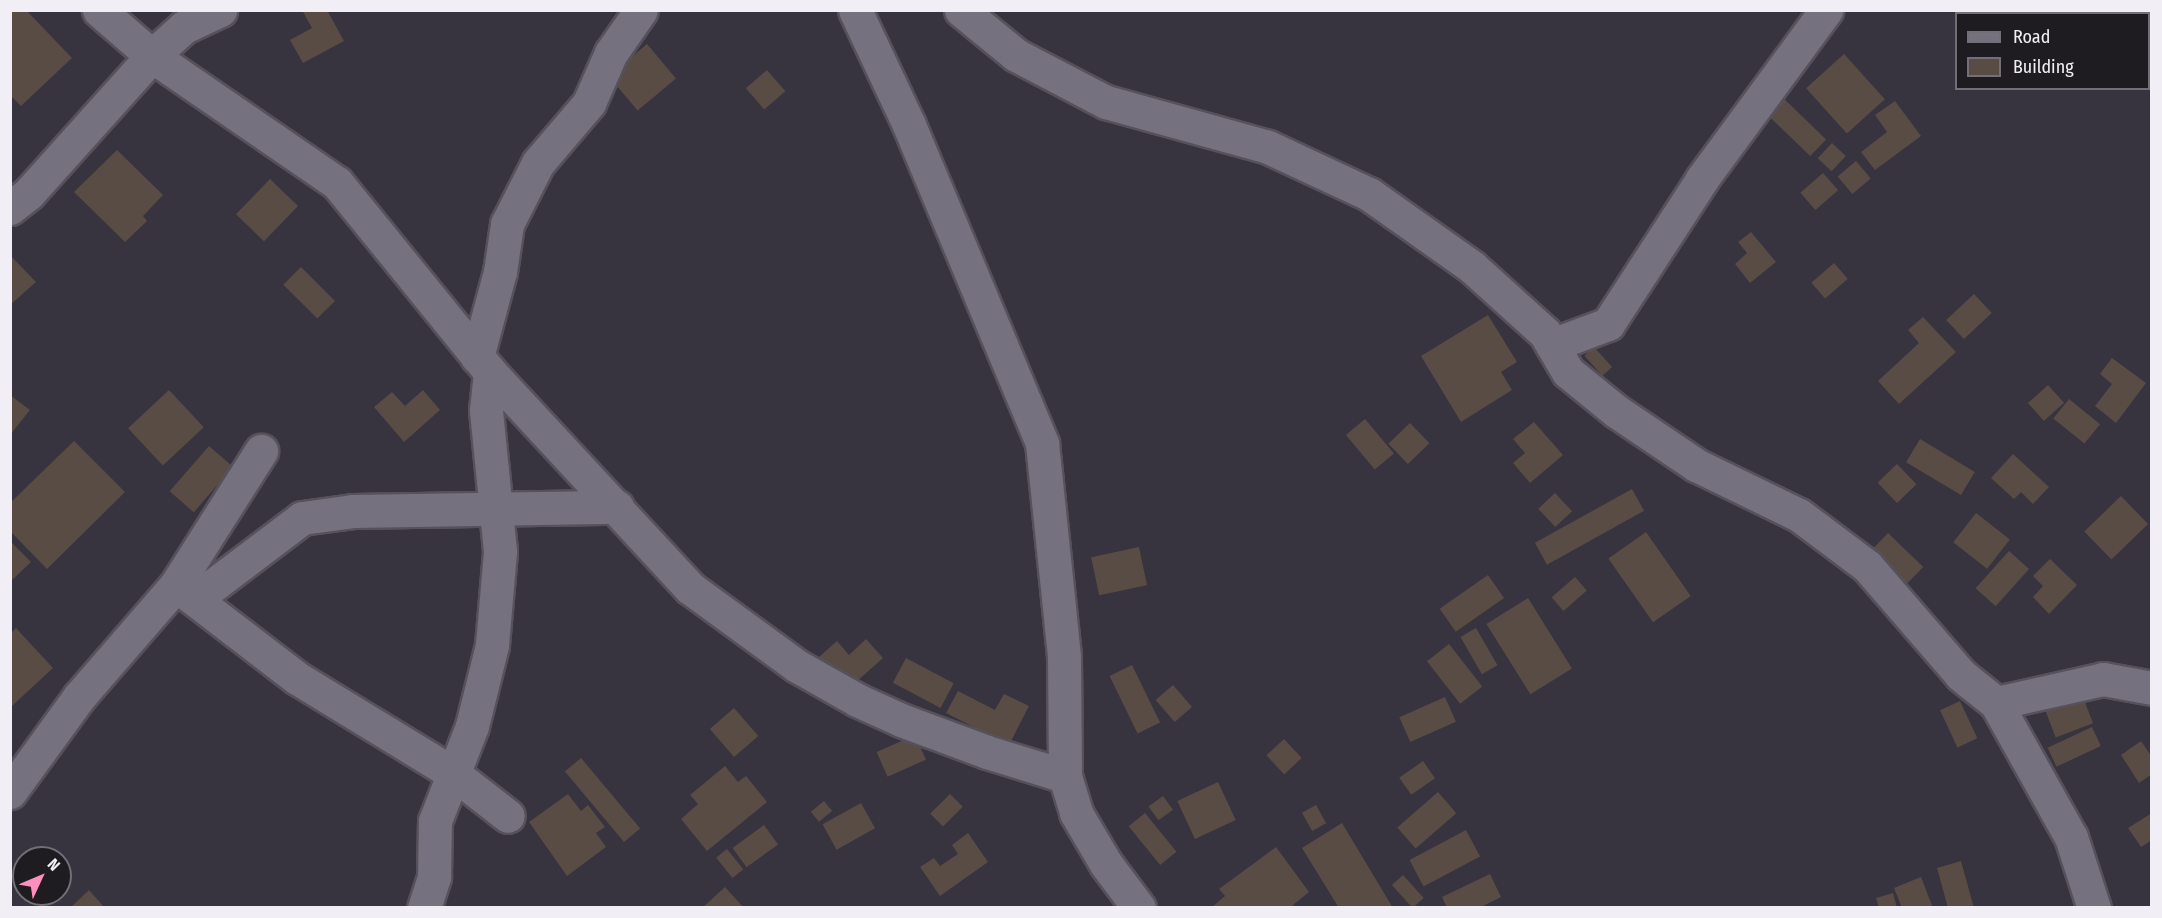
<!DOCTYPE html>
<html>
<head>
<meta charset="utf-8">
<style>
	body { margin:0 }
	#map { position:relative; width:2162px; height:918px; overflow:hidden; background:#37333f; font-family:"Fira Sans Condensed",sans-serif }
	div>[style] { position:absolute }
	.building>* { inset:0; background:#594c44; transform-origin:0 0 }
	.roads { filter:drop-shadow(2px 0 #56515b) drop-shadow(-2px 0 #56515b) drop-shadow(0 2px #56515b) drop-shadow(0 -2px #56515b) }
	.street>* { height:33px; margin:-16.5px; padding:0 16.5px; transform-origin:16.5px; border-radius:16.5px; background:#76717f }
	span { translate:-50% -50%; white-space:nowrap; text-align:center; line-height:1.15; -webkit-text-stroke:4.5px #1e1c21; paint-order:stroke }
	.frame { position:absolute; inset:0; border:12px solid #f1eef6; pointer-events:none }
	.legend { position:absolute; left:1955px; top:12px; width:195px; height:78px; box-sizing:border-box; background:#1e1c21; border:2px solid #727076; margin:0; padding:8px 10px; list-style:none; font-size:18px; color:#f1eef6 }
	.legend li { display:flex; align-items:center; gap:12px; height:30px }
	.legend b { width:30px; border:2px solid #727076 }
	.north { position:absolute; left:12px; top:846px; width:60px; height:60px; box-sizing:border-box; background:#1e1c21; border:2px solid #727076; border-radius:50%; rotate:46deg; font-size:16px; font-weight:700; line-height:24px; text-align:center; color:#f1eef6 }
	.north::after { content:''; display:block; margin:auto; width:21px; height:27px; background:#fe8ebe; clip-path:polygon(50% 0,100% 100%,50% 72%,0 100%) }
</style>
</head>
<body>
<div id="map">
	<div class="building">
		<div style="clip-path:polygon(10px 10px,26px 10px,72px 58px,21px 106px,10px 95px)"></div>
		<div style="clip-path:polygon(302px 10px,327px 10px,344px 41px,303px 63px,290px 40px,312px 28px)"></div>
		<div style="left:647px;top:44px;width:45px;height:50px;rotate:50deg"></div>
		<div style="left:1844px;top:54px;width:61px;height:51px;rotate:48deg"></div>
		<div style="left:767px;top:70px;width:28px;height:28px;rotate:49deg"></div>
		<div style="left:1778px;top:93px;width:67px;height:23px;rotate:44deg"></div>
		<div style="clip-path:polygon(1895px 101px,1921px 136px,1875px 170px,1861px 152px,1887px 132px,1875px 115px)"></div>
		<div style="left:1832px;top:143px;width:19px;height:21px;rotate:43deg"></div>
		<div style="clip-path:polygon(117px 150px,163px 195px,143px 216px,147px 221px,125px 242px,74px 192px)"></div>
		<div style="left:1856px;top:161px;width:23px;height:24px;rotate:50deg"></div>
		<div style="left:1823px;top:173px;width:23px;height:30px;rotate:49deg"></div>
		<div style="left:270px;top:179px;width:39px;height:49px;rotate:44deg"></div>
		<div style="clip-path:polygon(1751px 232px,1776px 262px,1750px 283px,1735px 264px,1747px 253px,1738px 242px)"></div>
		<div style="clip-path:polygon(10px 255px,36px 282px,10px 305px)"></div>
		<div style="left:1834px;top:263px;width:21px;height:30px;rotate:49deg"></div>
		<div style="left:301px;top:267px;width:48px;height:25px;rotate:45deg"></div>
		<div style="left:1974px;top:294px;width:26px;height:38px;rotate:47deg"></div>
		<div style="clip-path:polygon(1488px 315px,1517px 362px,1501px 372px,1512px 390px,1461px 422px,1421px 356px)"></div>
		<div style="clip-path:polygon(1923px 317px,1956px 352px,1899px 404px,1878px 381px,1919px 343px,1908px 330px)"></div>
		<div style="left:1594px;top:347px;width:27px;height:13px;rotate:48deg"></div>
		<div style="clip-path:polygon(2112px 358px,2146px 383px,2116px 423px,2095px 406px,2112px 384px,2100px 374px)"></div>
		<div style="left:2048px;top:385px;width:24px;height:27px;rotate:48deg"></div>
		<div style="left:169px;top:390px;width:51px;height:56px;rotate:47deg"></div>
		<div style="clip-path:polygon(423px 390px,440px 410px,404px 442px,374px 407px,392px 392px,405px 406px)"></div>
		<div style="clip-path:polygon(10px 395px,30px 410px,10px 435px)"></div>
		<div style="left:2069px;top:399px;width:40px;height:25px;rotate:39deg"></div>
		<div style="left:1365px;top:419px;width:45px;height:25px;rotate:50deg"></div>
		<div style="clip-path:polygon(1534px 422px,1563px 455px,1530px 483px,1513px 463px,1525px 453px,1513px 439px)"></div>
		<div style="left:1410px;top:423px;width:28px;height:30px;rotate:46deg"></div>
		<div style="left:1920px;top:439px;width:64px;height:27px;rotate:31deg"></div>
		<div style="clip-path:polygon(74px 441px,125px 492px,47px 569px,10px 531px,10px 503px)"></div>
		<div style="left:209px;top:446px;width:32px;height:60px;rotate:41deg"></div>
		<div style="clip-path:polygon(2013px 454px,2049px 487px,2033px 504px,2021px 492px,2014px 499px,1991px 478px)"></div>
		<div style="left:1897px;top:464px;width:28px;height:27px;rotate:46deg"></div>
		<div style="left:1632px;top:489px;width:25px;height:111px;rotate:61deg"></div>
		<div style="left:1555px;top:493px;width:25px;height:23px;rotate:47deg"></div>
		<div style="left:2121px;top:496px;width:39px;height:51px;rotate:46deg"></div>
		<div style="left:1976px;top:513px;width:43px;height:37px;rotate:38deg"></div>
		<div style="left:1646px;top:532px;width:78px;height:46px;rotate:55deg"></div>
		<div style="left:1888px;top:533px;width:49px;height:23px;rotate:44deg"></div>
		<div style="clip-path:polygon(10px 541px,31px 562px,10px 582px)"></div>
		<div style="left:1139px;top:547px;width:39px;height:49px;rotate:78deg"></div>
		<div style="left:2009px;top:551px;width:27px;height:50px;rotate:42deg"></div>
		<div style="clip-path:polygon(2050px 559px,2077px 585px,2049px 614px,2033px 597px,2043px 586px,2033px 576px)"></div>
		<div style="left:1488px;top:575px;width:28px;height:59px;rotate:55deg"></div>
		<div style="left:1575px;top:577px;width:18px;height:31px;rotate:49deg"></div>
		<div style="left:1528px;top:598px;width:83px;height:49px;rotate:58deg"></div>
		<div style="clip-path:polygon(16px 628px,53px 668px,12px 706px,10px 634px)"></div>
		<div style="left:1476px;top:628px;width:43px;height:18px;rotate:60deg"></div>
		<div style="clip-path:polygon(866px 639px,883px 658px,847px 690px,819px 657px,837px 641px,849px 655px)"></div>
		<div style="left:1449px;top:644px;width:54px;height:28px;rotate:52deg"></div>
		<div style="left:906px;top:658px;width:54px;height:28px;rotate:28deg"></div>
		<div style="left:1132px;top:665px;width:64px;height:25px;rotate:64deg"></div>
		<div style="left:1173px;top:685px;width:29px;height:23px;rotate:49deg"></div>
		<div style="clip-path:polygon(958px 691px,995px 710px,1004px 694px,1029px 706px,1009px 745px,946px 713px)"></div>
		<div style="left:1445px;top:697px;width:27px;height:50px;rotate:66deg"></div>
		<div style="left:2083px;top:697px;width:28px;height:40px;rotate:69deg"></div>
		<div style="left:1960px;top:701px;width:41px;height:22px;rotate:65deg"></div>
		<div style="left:734px;top:708px;width:37px;height:32px;rotate:49deg"></div>
		<div style="left:2092px;top:727px;width:21px;height:49px;rotate:65deg"></div>
		<div style="left:915px;top:735px;width:27px;height:42px;rotate:66deg"></div>
		<div style="left:1284px;top:739px;width:26px;height:24px;rotate:47deg"></div>
		<div style="clip-path:polygon(2141px 741px,2152px 757px,2152px 774px,2139px 783px,2121px 755px)"></div>
		<div style="left:581px;top:758px;width:92px;height:21px;rotate:50deg"></div>
		<div style="left:1423px;top:761px;width:21px;height:29px;rotate:55deg"></div>
		<div style="clip-path:polygon(725px 766px,738px 782px,746px 776px,767px 802px,707px 851px,681px 819px,698px 804px,690px 795px)"></div>
		<div style="left:1218px;top:782px;width:42px;height:45px;rotate:65deg"></div>
		<div style="left:1438px;top:792px;width:28px;height:54px;rotate:49deg"></div>
		<div style="clip-path:polygon(568px 794px,581px 811px,588px 805px,605px 827px,596px 833px,606px 847px,567px 876px,529px 822px)"></div>
		<div style="left:950px;top:794px;width:18px;height:28px;rotate:45deg"></div>
		<div style="left:1163px;top:796px;width:17px;height:18px;rotate:54deg"></div>
		<div style="left:824px;top:801px;width:13px;height:17px;rotate:51deg"></div>
		<div style="left:861px;top:803px;width:29px;height:44px;rotate:61deg"></div>
		<div style="left:1316px;top:805px;width:21px;height:16px;rotate:61deg"></div>
		<div style="left:1145px;top:813px;width:50px;height:21px;rotate:51deg"></div>
		<div style="clip-path:polygon(2152px 813px,2152px 840px,2141px 847px,2128px 828px)"></div>
		<div style="clip-path:polygon(1342px 823px,1393px 908px,1339px 908px,1302px 848px)"></div>
		<div style="left:764px;top:825px;width:24px;height:39px;rotate:54deg"></div>
		<div style="left:1466px;top:830px;width:30px;height:64px;rotate:62deg"></div>
		<div style="clip-path:polygon(968px 833px,988px 862px,940px 896px,920px 867px,934px 858px,940px 866px,958px 854px,952px 845px)"></div>
		<div style="clip-path:polygon(1276px 847px,1309px 892px,1293px 905px,1295px 908px,1211px 908px,1225px 896px,1219px 889px)"></div>
		<div style="left:727px;top:849px;width:26px;height:14px;rotate:51deg"></div>
		<div style="clip-path:polygon(1961px 861px,1974px 908px,1948px 908px,1937px 868px)"></div>
		<div style="clip-path:polygon(1490px 874px,1501px 897px,1479px 908px,1447px 908px,1442px 897px)"></div>
		<div style="left:1403px;top:875px;width:31px;height:15px;rotate:48deg"></div>
		<div style="clip-path:polygon(1921px 877px,1933px 908px,1902px 908px,1894px 888px)"></div>
		<div style="clip-path:polygon(725px 887px,744px 908px,702px 908px)"></div>
		<div style="clip-path:polygon(89px 890px,105px 908px,70px 908px)"></div>
		<div style="clip-path:polygon(1893px 893px,1897px 908px,1879px 908px,1876px 898px)"></div>
	</div>
	<div class="roads">
		<div class="street">
			<div style="left:99px;top:10px;width:70px;rotate:41deg"></div>
			<div style="left:152px;top:56px;width:224px;rotate:34.5deg"></div>
			<div style="left:337px;top:183px;width:243px;rotate:51deg"></div>
			<div style="left:490px;top:372px;width:294px;rotate:47.2deg"></div>
			<div style="left:690px;top:588px;width:132px;rotate:36.1deg"></div>
			<div style="left:797px;top:666px;width:69px;rotate:29.5deg"></div>
			<div style="left:857px;top:700px;width:48px;rotate:24.4deg"></div>
			<div style="left:901px;top:720px;width:92px;rotate:20.4deg"></div>
			<div style="left:987px;top:752px;width:82px;rotate:17.1deg"></div>
			<div style="left:855px;top:10px;width:127px;rotate:64.8deg"></div>
			<div style="left:909px;top:125px;width:345px;rotate:67.3deg"></div>
			<div style="left:1042px;top:443px;width:215px;rotate:84.1deg"></div>
			<div style="left:1064px;top:657px;width:119px;rotate:89.5deg"></div>
			<div style="left:1065px;top:776px;width:39px;rotate:73deg"></div>
			<div style="left:1076px;top:813px;width:59px;rotate:59.5deg"></div>
			<div style="left:1106px;top:864px;width:55px;rotate:53.1deg"></div>
			<div style="left:961px;top:10px;width:71px;rotate:39.3deg"></div>
			<div style="left:1016px;top:55px;width:102px;rotate:27.6deg"></div>
			<div style="left:1106px;top:102px;width:168px;rotate:15.5deg"></div>
			<div style="left:1268px;top:147px;width:111px;rotate:25deg"></div>
			<div style="left:1369px;top:194px;width:126px;rotate:35.3deg"></div>
			<div style="left:1472px;top:267px;width:98px;rotate:42.1deg"></div>
			<div style="left:1545px;top:333px;width:45px;rotate:59.5deg"></div>
			<div style="left:1568px;top:372px;width:62px;rotate:39.1deg"></div>
			<div style="left:1616px;top:411px;width:97px;rotate:34deg"></div>
			<div style="left:1696px;top:465px;width:114px;rotate:25.9deg"></div>
			<div style="left:1799px;top:515px;width:85px;rotate:36.9deg"></div>
			<div style="left:1867px;top:566px;width:144px;rotate:49.2deg"></div>
			<div style="left:1961px;top:675px;width:45px;rotate:38.7deg"></div>
			<div style="left:1996px;top:703px;width:110px;rotate:-12.6deg"></div>
			<div style="left:2103px;top:679px;width:50px;rotate:10.4deg"></div>
			<div style="left:10px;top:208px;width:24px;rotate:-38deg"></div>
			<div style="left:29px;top:193px;width:184px;rotate:-48.1deg"></div>
			<div style="left:152px;top:56px;width:43px;rotate:-42.2deg"></div>
			<div style="left:184px;top:27px;width:40px;rotate:-25deg"></div>
			<div style="left:1552px;top:345px;width:60px;rotate:-20.6deg"></div>
			<div style="left:1608px;top:324px;width:173px;rotate:-57deg"></div>
			<div style="left:1702px;top:179px;width:210px;rotate:-53.7deg"></div>
			<div style="left:477px;top:357px;width:88px;rotate:-74.9deg"></div>
			<div style="left:500px;top:272px;width:49px;rotate:-81.7deg"></div>
			<div style="left:507px;top:224px;width:68px;rotate:-63.1deg"></div>
			<div style="left:538px;top:163px;width:79px;rotate:-49.6deg"></div>
			<div style="left:589px;top:103px;width:55px;rotate:-66.3deg"></div>
			<div style="left:611px;top:53px;width:52px;rotate:-55.1deg"></div>
			<div style="left:177px;top:586px;width:151px;rotate:37.5deg"></div>
			<div style="left:297px;top:678px;width:184px;rotate:31.4deg"></div>
			<div style="left:454px;top:774px;width:68px;rotate:37.9deg"></div>
			<div style="left:195px;top:599px;width:134px;rotate:-37.1deg"></div>
			<div style="left:302px;top:518px;width:51px;rotate:-7.8deg"></div>
			<div style="left:353px;top:511px;width:264px;rotate:-0.9deg"></div>
			<div style="left:1996px;top:703px;width:154px;rotate:60.8deg"></div>
			<div style="left:2071px;top:837px;width:75px;rotate:72.1deg"></div>
			<div style="left:10px;top:792px;width:117px;rotate:-54deg"></div>
			<div style="left:79px;top:697px;width:148px;rotate:-49.1deg"></div>
			<div style="left:176px;top:585px;width:159px;rotate:-57.6deg"></div>
			<div style="left:424px;top:908px;width:33px;rotate:-72deg"></div>
			<div style="left:434px;top:877px;width:56px;rotate:-89deg"></div>
			<div style="left:435px;top:821px;width:102px;rotate:-68.7deg"></div>
			<div style="left:472px;top:726px;width:83px;rotate:-76.1deg"></div>
			<div style="left:492px;top:645px;width:94px;rotate:-85.1deg"></div>
			<div style="left:500px;top:551px;width:142px;rotate:-95.7deg"></div>
			<div style="left:486px;top:410px;width:38px;rotate:-84deg"></div>
		</div>
	</div>
	<div class="frame"></div>
	<ul class="legend">
	<li><b style="height:8px;background:#76717f"></b>Road</li>
	<li><b style="height:16px;background:#594c44"></b>Building</li>
	</ul>
	<div class="north">N</div>
</div>
</body>
</html>
